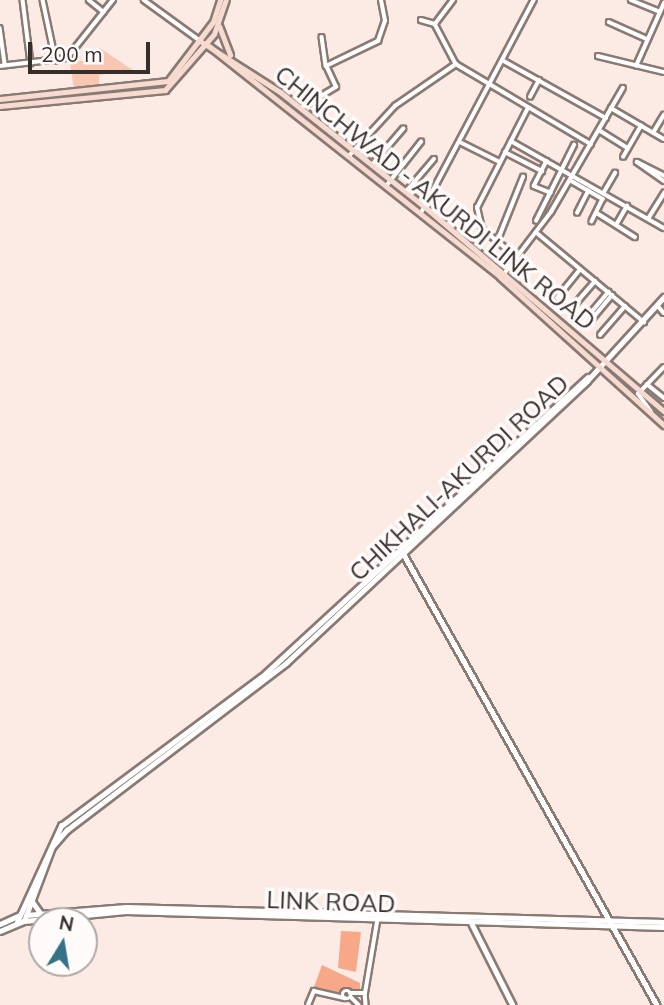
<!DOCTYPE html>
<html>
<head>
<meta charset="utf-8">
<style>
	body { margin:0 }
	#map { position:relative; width:664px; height:1005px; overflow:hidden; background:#fcebe4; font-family:Mulish,sans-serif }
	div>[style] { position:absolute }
	.green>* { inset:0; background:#f9c6b2 }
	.building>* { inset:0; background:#f7a888 }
	.roads { filter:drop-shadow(2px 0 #897a74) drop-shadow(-2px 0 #897a74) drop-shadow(0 2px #897a74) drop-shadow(0 -2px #897a74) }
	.minor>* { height:3.5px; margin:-1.75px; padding:0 1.75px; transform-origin:1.75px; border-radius:1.75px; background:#fff }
	.minor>.ring { margin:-1.75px; padding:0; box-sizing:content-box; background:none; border:3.5px solid #fff; border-radius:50% }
	.tertiary>* { height:4.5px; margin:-2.25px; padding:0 2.25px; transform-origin:2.25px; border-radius:2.25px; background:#fff }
	.secondary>* { height:4.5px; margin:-2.25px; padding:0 2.25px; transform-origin:2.25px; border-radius:2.25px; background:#fff }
	.primary>* { height:5px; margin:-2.5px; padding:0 2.5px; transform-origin:2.5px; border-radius:2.5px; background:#f7dbd0 }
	span { translate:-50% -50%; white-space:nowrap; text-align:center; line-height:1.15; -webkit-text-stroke:7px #fffbfa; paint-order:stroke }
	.street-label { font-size:24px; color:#352f2c }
	.north { position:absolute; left:28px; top:907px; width:70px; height:70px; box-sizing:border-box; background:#fffbfa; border:2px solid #aea9a8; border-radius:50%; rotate:11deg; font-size:19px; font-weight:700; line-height:28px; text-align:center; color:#352f2c }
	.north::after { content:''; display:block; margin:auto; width:24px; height:32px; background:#347287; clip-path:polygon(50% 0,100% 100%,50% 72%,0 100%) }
	.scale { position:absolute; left:28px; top:42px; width:122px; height:32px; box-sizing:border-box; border:4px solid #352f2c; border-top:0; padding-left:9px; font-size:21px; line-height:24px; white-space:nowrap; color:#352f2c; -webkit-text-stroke:5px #fffbfa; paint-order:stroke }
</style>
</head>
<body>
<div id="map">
	<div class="green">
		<div style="clip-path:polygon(100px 48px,134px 71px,99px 75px,99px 89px,74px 91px,70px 62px,88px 60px)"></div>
	</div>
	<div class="building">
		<div style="clip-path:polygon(341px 931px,361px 932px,356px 972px,338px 968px)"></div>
		<div style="clip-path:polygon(322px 965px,360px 983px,360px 989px,346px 994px,314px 987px)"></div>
	</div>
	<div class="roads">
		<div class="minor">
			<div style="left:23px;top:0;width:64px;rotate:82.8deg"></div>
			<div style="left:43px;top:0;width:62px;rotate:78deg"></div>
			<div style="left:89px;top:0;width:19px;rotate:39deg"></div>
			<div style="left:144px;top:0;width:68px;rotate:36deg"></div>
			<div style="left:631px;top:0;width:31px;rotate:22deg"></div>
			<div style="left:421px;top:20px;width:15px;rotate:16deg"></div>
			<div style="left:435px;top:24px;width:45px;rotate:62.3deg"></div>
			<div style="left:456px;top:64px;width:157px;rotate:30.7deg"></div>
			<div style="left:609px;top:22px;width:42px;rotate:24.1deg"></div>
			<div style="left:435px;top:24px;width:30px;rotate:-53deg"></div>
			<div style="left:0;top:28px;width:37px;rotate:82deg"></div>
			<div style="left:322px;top:37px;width:29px;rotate:82deg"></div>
			<div style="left:598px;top:56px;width:68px;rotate:13.6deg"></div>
			<div style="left:504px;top:61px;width:117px;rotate:29.2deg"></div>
			<div style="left:0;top:66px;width:67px;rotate:-6.8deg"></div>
			<div style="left:67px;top:58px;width:74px;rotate:-51.6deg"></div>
			<div style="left:636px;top:66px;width:69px;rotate:-66deg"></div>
			<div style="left:530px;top:97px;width:19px;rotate:-62deg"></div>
			<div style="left:301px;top:108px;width:41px;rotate:-31deg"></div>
			<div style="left:336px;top:87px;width:23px;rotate:-115deg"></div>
			<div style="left:326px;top:66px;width:58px;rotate:-25.7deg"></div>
			<div style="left:378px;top:41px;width:21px;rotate:-71deg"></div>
			<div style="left:385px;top:21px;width:21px;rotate:-101deg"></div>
			<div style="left:611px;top:108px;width:61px;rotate:30.3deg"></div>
			<div style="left:599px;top:130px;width:34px;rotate:32deg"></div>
			<div style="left:653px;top:133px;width:21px;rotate:-59deg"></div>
			<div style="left:511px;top:141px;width:176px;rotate:29.6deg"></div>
			<div style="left:462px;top:143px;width:42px;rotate:26.6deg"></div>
			<div style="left:505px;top:152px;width:42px;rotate:27.2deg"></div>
			<div style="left:349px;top:156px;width:68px;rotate:-47.4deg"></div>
			<div style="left:395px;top:106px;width:74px;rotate:-34.5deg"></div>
			<div style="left:623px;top:157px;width:36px;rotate:-60deg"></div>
			<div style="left:547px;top:161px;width:28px;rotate:117deg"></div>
			<div style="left:534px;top:186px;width:18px;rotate:22deg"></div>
			<div style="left:372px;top:165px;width:48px;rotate:-49.3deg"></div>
			<div style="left:664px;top:176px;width:30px;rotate:-153deg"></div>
			<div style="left:637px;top:162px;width:33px;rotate:35deg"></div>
			<div style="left:570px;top:180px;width:38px;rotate:30deg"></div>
			<div style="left:603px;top:199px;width:25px;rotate:116deg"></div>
			<div style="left:387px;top:185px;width:55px;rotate:-51.7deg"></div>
			<div style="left:406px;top:192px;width:43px;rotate:-49.7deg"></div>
			<div style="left:604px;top:192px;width:22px;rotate:-60deg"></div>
			<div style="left:421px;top:213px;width:241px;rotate:-62.1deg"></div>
			<div style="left:577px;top:213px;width:25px;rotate:-63deg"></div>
			<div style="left:597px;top:213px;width:45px;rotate:32.3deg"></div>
			<div style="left:648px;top:219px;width:31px;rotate:-58deg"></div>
			<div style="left:536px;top:221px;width:85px;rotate:-63.4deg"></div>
			<div style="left:616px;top:225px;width:22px;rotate:-60deg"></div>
			<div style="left:536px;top:232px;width:141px;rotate:39.8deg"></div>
			<div style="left:497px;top:242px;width:70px;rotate:-68.2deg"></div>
			<div style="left:517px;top:258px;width:45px;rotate:-140.4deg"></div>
			<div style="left:482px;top:229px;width:22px;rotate:-103deg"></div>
			<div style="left:477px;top:208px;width:112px;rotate:-63deg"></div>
			<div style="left:504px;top:274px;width:78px;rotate:-52.8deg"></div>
			<div style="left:551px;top:212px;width:143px;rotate:-59.9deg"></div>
			<div style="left:557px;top:298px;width:36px;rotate:-51deg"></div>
			<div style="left:658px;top:306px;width:9px;rotate:49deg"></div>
			<div style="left:570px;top:310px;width:38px;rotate:-49deg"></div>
			<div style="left:584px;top:321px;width:38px;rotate:-50deg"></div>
			<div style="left:587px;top:325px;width:39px;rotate:-50deg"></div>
			<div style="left:600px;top:335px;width:38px;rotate:-49deg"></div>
			<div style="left:647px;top:384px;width:22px;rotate:39deg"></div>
			<div style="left:651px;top:412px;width:22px;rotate:-126deg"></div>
			<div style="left:638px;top:394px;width:37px;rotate:-46deg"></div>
			<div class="ring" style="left:343px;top:991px;width:4.5px;height:4.5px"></div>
			<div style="left:350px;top:993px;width:15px"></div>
			<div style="left:365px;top:993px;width:78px;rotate:-80.4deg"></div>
			<div style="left:365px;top:993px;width:12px;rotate:85deg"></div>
			<div style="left:351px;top:997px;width:11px;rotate:45deg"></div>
			<div style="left:308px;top:1005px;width:15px;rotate:-67deg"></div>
			<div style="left:314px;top:991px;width:32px;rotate:13deg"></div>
		</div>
		<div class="tertiary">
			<div style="left:403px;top:553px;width:518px;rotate:60.67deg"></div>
			<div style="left:26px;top:915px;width:100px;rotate:-4.6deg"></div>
			<div style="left:126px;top:907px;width:538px;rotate:1.6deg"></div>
			<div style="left:24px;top:921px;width:102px;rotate:-5.6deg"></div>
			<div style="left:126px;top:911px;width:538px;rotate:1.7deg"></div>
			<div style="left:472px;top:924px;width:91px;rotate:63.2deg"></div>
		</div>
		<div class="secondary">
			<div style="left:32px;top:901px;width:16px;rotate:55deg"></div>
			<div style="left:17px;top:922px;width:106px;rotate:-65.4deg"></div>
			<div style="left:61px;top:826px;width:256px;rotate:-36.7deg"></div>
			<div style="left:266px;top:673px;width:437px;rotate:-42.6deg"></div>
			<div style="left:0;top:924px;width:20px;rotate:-24deg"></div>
			<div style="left:0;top:931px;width:26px;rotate:-23deg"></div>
			<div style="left:24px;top:921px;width:79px;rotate:-69.3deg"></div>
			<div style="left:52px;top:847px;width:23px;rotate:-49deg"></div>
			<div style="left:67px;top:830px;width:275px;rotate:-37.3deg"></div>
			<div style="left:286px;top:663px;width:412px;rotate:-43.1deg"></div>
			<div style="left:587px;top:381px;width:114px;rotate:-47.5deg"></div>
		</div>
		<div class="primary">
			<div style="left:219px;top:26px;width:31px;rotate:69deg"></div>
			<div style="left:200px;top:41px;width:95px;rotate:32.5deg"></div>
			<div style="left:280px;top:92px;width:186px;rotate:38.5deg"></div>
			<div style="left:426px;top:208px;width:313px;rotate:40.5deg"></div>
			<div style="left:209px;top:46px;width:372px;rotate:38.4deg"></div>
			<div style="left:500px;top:277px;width:221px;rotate:42.1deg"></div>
			<div style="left:0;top:99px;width:169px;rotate:-6.1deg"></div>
			<div style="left:168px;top:81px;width:74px;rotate:-52.7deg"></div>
			<div style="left:213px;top:22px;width:23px;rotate:-72deg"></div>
			<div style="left:0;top:106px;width:166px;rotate:-5.5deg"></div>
			<div style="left:165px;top:90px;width:74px;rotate:-48.8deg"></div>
			<div style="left:214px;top:34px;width:36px;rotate:-71deg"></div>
		</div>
	</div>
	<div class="street-label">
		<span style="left:435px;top:198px;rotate:39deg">CHINCHWAD - AKURDI LINK ROAD</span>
		<span style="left:459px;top:478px;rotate:-43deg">CHIKHALI-AKURDI ROAD</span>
		<span style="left:331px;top:902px;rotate:2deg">LINK ROAD</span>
	</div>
	<div class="north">N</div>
	<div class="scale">200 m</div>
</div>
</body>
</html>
